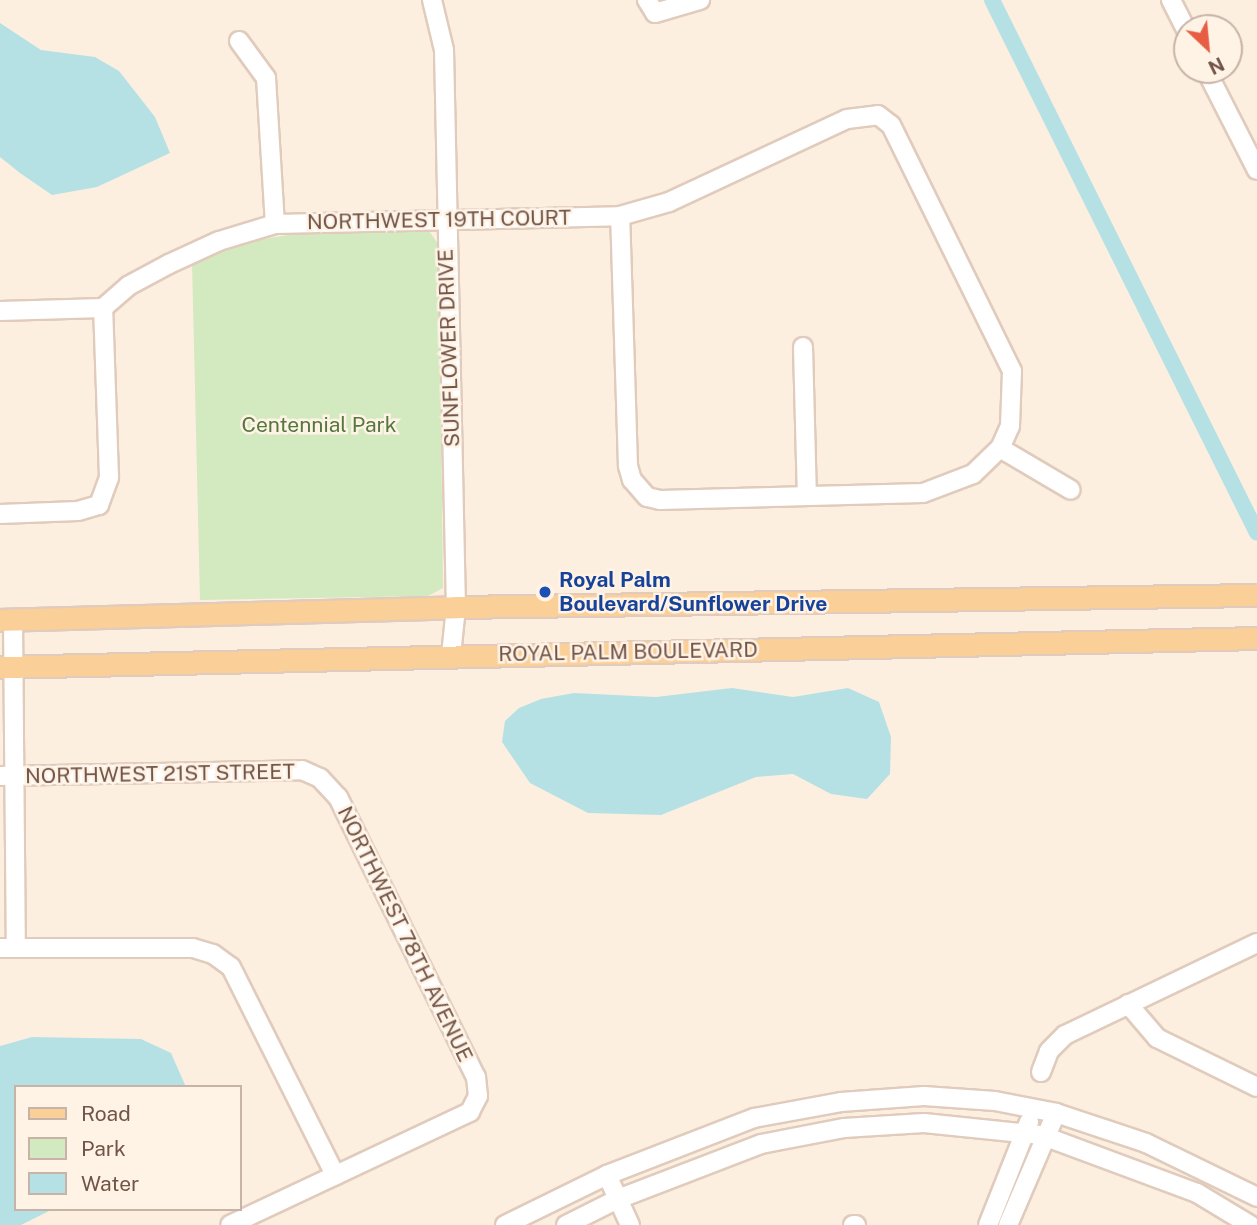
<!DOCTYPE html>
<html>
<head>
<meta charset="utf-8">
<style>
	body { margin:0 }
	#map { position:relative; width:1257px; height:1225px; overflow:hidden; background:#fcefe0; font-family:"Public Sans",sans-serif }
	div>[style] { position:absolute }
	.green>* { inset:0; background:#d3e9bf }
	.water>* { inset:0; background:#b5e1e5 }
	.canal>* { height:16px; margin:-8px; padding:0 8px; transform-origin:8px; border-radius:8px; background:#b5e1e5 }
	.roads { filter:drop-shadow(2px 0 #e0cbbc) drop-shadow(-2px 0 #e0cbbc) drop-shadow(0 2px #e0cbbc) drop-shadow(0 -2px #e0cbbc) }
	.minor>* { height:18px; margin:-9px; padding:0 9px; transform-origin:9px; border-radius:9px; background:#fff }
	.major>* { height:21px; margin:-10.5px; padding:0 10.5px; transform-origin:10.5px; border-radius:10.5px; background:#fbcf98 }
	.dots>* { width:19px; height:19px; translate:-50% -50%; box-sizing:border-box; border:4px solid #fff3e6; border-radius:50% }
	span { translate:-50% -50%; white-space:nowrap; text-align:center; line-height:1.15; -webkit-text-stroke:5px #fff3e6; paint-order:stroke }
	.street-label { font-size:21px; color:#725448 }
	.park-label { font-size:21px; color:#547840 }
	.transit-label { font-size:21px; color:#164399; font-weight:700 }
	.left { translate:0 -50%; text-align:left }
	.legend { position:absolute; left:14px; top:1085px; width:228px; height:126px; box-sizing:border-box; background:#fff3e6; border:2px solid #c7b3a7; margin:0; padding:9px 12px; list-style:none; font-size:21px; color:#725448 }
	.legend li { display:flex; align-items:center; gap:14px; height:35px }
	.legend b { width:35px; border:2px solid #c7b3a7 }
	.north { position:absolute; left:1173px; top:14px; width:70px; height:70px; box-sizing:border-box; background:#fff3e6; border:2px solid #c7b3a7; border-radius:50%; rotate:154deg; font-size:19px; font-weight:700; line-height:28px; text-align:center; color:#725448 }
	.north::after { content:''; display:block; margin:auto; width:24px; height:32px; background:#e75e44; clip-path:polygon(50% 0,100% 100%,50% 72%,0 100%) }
</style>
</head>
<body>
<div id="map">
	<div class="green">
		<div style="clip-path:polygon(416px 228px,429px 231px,439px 245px,443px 588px,428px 596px,200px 600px,192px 262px,246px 242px,299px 233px)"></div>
	</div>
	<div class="water">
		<div style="clip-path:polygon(0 23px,41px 50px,95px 57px,119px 71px,155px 117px,170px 153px,97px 187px,52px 195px,20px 173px,0 157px)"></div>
		<div style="clip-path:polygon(732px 688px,793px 697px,848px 688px,879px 702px,891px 737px,890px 774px,867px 799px,831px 794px,793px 774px,756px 777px,661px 815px,588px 813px,530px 783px,502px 742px,505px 721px,519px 708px,541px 699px,574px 693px,656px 697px)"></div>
		<div style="clip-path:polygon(32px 1037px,141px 1039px,171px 1053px,186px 1087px,16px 1087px,16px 1209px,53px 1209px,21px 1225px,0 1225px,0 1046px)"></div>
	</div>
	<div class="canal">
		<div style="left:992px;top:0;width:595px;rotate:63.56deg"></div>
	</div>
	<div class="roads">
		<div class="minor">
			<div style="left:432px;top:0;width:51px;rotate:76.5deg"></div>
			<div style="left:444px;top:50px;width:557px;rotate:88.77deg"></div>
			<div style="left:456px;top:607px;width:48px;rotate:95.9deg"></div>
			<div style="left:647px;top:0;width:15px;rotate:58deg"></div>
			<div style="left:655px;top:13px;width:47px;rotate:-16.1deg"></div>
			<div style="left:1171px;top:0;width:36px;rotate:63deg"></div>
			<div style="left:239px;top:41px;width:46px;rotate:53.9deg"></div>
			<div style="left:266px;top:78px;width:146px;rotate:86.5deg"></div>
			<div style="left:1206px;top:70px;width:112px;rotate:63deg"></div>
			<div style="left:0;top:311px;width:103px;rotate:-1.7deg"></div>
			<div style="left:103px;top:308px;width:33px;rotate:-41deg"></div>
			<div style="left:128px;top:286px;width:47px;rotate:-28.2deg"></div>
			<div style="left:169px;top:264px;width:55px;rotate:-24.7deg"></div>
			<div style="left:219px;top:241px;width:59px;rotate:-16.9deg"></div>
			<div style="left:275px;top:224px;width:345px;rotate:-1.3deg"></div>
			<div style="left:620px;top:216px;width:51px;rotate:-15.9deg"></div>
			<div style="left:669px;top:202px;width:196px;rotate:-25deg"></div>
			<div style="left:847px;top:119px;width:31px;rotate:-7deg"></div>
			<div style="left:878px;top:115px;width:16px;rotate:38deg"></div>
			<div style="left:891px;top:125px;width:274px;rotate:63.8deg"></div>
			<div style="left:1012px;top:371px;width:55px;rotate:92.1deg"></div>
			<div style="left:1010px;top:426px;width:24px;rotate:114deg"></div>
			<div style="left:1000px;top:448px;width:37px;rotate:136deg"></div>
			<div style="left:973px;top:474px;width:53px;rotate:159.2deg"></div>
			<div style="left:923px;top:493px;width:263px;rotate:178.5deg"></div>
			<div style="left:660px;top:500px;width:13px;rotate:-167deg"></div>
			<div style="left:647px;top:497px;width:23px;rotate:-131deg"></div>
			<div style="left:632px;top:480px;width:15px;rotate:-106deg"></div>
			<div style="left:628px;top:466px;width:250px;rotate:-91.8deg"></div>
			<div style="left:803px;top:347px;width:148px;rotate:88.5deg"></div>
			<div style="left:1000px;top:448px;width:82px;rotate:30.6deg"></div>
			<div style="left:0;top:514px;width:78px;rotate:-2.2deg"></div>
			<div style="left:78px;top:511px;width:22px;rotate:-16deg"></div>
			<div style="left:99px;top:505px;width:30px;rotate:-70deg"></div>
			<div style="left:109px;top:477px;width:169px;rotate:-92deg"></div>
			<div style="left:13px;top:620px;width:327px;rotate:89.5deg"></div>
			<div style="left:0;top:776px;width:302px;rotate:-1.1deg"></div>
			<div style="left:302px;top:770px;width:20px;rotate:24deg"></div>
			<div style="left:320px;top:778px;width:26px;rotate:47deg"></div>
			<div style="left:338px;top:797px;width:312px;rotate:63.8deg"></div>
			<div style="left:476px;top:1077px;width:19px;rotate:84deg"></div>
			<div style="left:478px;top:1096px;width:18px;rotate:117deg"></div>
			<div style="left:470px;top:1112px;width:265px;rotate:154.8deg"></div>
			<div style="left:0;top:948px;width:193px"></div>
			<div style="left:193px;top:948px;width:21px;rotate:17deg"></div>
			<div style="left:213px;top:954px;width:22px;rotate:36deg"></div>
			<div style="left:231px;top:967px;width:233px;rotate:63.4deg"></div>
			<div style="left:1128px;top:1004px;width:45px;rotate:49.5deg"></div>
			<div style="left:1157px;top:1038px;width:111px;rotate:26.1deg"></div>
			<div style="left:1041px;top:1072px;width:22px;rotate:-69deg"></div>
			<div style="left:1049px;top:1051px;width:23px;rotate:-45deg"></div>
			<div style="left:1065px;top:1035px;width:213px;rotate:-25.6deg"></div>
			<div style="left:607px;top:1175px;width:55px;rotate:65.3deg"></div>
			<div style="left:505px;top:1225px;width:114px;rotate:-26.1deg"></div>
			<div style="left:607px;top:1175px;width:158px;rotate:-21.2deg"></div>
			<div style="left:754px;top:1118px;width:88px;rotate:-10.4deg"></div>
			<div style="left:841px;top:1102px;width:83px;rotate:-4.1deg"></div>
			<div style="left:924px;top:1096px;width:71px;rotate:4deg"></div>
			<div style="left:995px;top:1101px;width:62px;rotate:11.1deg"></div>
			<div style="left:1056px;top:1113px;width:95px;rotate:18.4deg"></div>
			<div style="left:1146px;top:1143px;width:123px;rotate:25.9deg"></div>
			<div style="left:566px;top:1225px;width:58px;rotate:-26.6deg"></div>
			<div style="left:618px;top:1199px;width:153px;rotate:-21deg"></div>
			<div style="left:761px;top:1144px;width:85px;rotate:-10.9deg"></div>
			<div style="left:844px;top:1128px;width:80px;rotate:-3.6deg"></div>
			<div style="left:924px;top:1123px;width:118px;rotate:5.9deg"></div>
			<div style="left:1041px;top:1135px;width:166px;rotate:20.4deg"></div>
			<div style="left:1197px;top:1193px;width:62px;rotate:31.1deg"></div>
			<div style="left:853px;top:1225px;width:3px"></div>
			<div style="left:988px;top:1225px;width:111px;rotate:-68.3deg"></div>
			<div style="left:1008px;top:1225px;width:122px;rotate:-66.8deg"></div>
		</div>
		<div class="major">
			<div style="left:0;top:620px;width:456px;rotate:-1.6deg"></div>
			<div style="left:456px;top:607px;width:801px;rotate:-0.86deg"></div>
			<div style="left:0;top:667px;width:1257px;rotate:-1.32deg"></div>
		</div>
	</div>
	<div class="dots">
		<div style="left:545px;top:592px;background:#1a4fb4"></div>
	</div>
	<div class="street-label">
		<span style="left:439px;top:220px;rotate:-1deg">NORTHWEST 19TH COURT</span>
		<span style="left:449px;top:348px;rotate:-92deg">SUNFLOWER DRIVE</span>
		<span style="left:628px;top:652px;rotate:-1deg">ROYAL PALM BOULEVARD</span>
		<span style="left:160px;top:774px;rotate:-1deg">NORTHWEST 21ST STREET</span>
		<span style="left:405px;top:934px;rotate:64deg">NORTHWEST 78TH AVENUE</span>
	</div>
	<div class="park-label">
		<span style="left:319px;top:425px">Centennial Park</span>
	</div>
	<div class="transit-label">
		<span class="left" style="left:559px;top:592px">Royal Palm<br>Boulevard/Sunflower Drive</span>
	</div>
	<ul class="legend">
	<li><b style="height:9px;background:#fbcf98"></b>Road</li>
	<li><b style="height:19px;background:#d3e9bf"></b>Park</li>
	<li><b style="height:19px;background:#b5e1e5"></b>Water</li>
	</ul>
	<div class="north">N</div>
</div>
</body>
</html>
